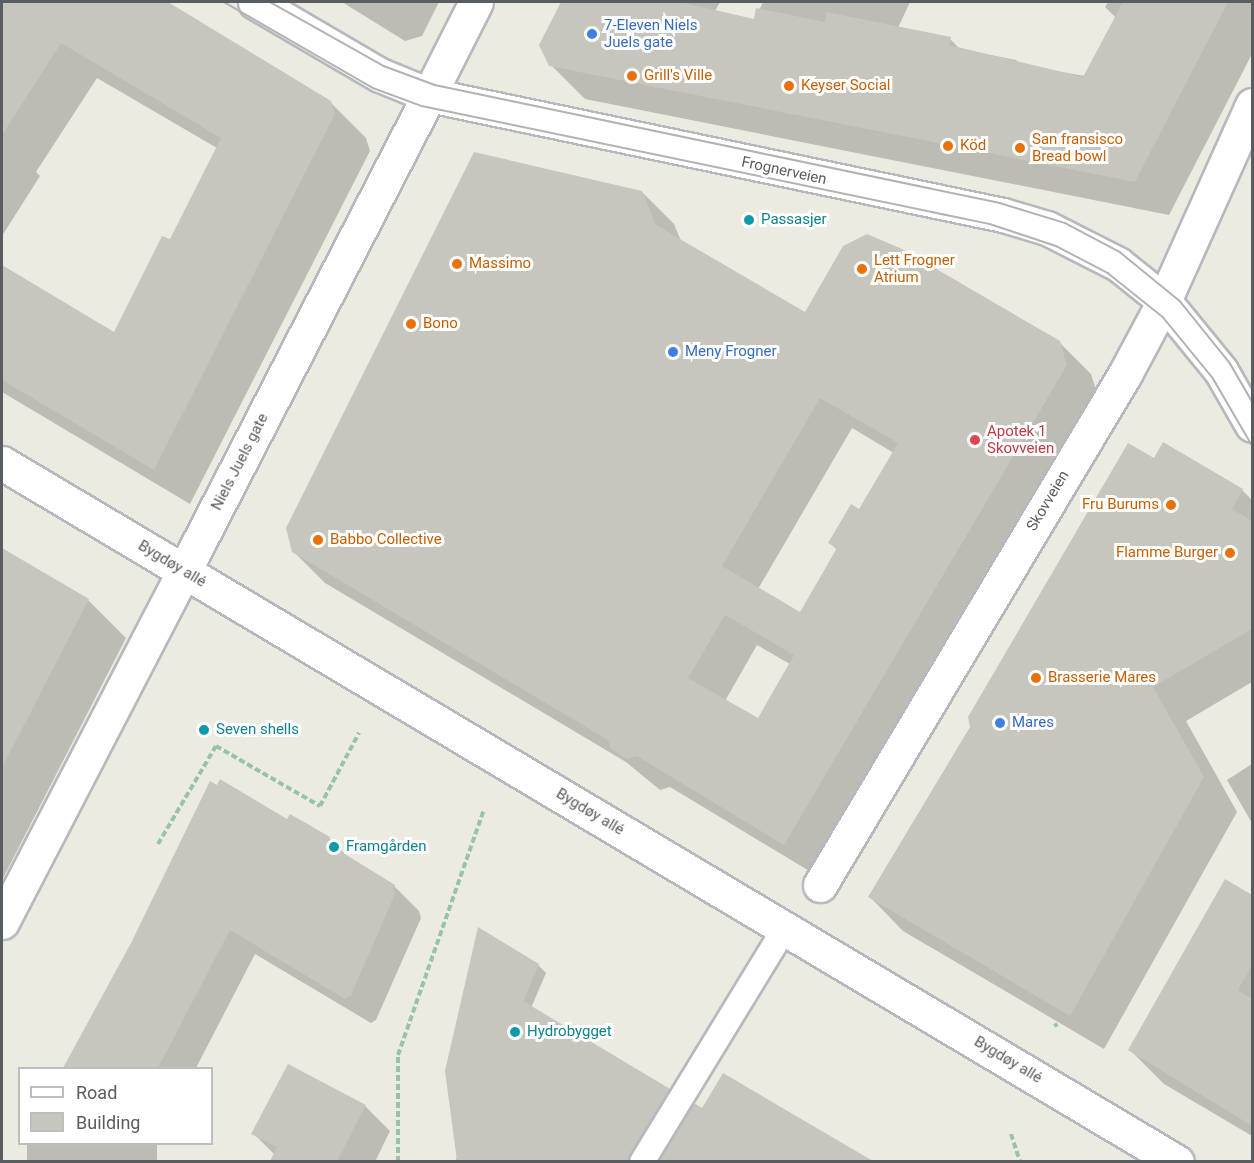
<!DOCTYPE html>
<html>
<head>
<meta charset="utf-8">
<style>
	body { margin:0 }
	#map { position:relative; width:1254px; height:1163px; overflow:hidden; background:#ecebe1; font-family:Roboto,sans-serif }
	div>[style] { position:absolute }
	.shadow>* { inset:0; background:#0003; transform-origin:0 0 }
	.building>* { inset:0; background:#c6c5be }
	.path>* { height:4px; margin-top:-2px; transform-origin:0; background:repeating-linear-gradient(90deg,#98c3ab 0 6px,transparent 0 9px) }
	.roads { filter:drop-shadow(2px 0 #b6b8bd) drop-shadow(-2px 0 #b6b8bd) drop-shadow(0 2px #b6b8bd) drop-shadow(0 -2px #b6b8bd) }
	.lane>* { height:24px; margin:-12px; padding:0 12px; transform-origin:12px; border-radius:12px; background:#fff }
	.street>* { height:33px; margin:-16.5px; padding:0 16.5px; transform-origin:16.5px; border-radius:16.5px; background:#fff }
	.secondary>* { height:33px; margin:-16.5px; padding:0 16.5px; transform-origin:16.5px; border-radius:16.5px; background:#fff }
	.tram>* { height:1.5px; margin:-0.75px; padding:0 0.75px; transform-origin:0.75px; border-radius:0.75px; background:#b2b3b3 }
	.dots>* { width:16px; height:16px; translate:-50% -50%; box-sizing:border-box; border:3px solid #fff; border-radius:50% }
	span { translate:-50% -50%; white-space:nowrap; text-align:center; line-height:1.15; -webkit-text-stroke:6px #fff; paint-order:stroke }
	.shop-label { font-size:15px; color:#366cbe }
	.left { translate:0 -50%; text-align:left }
	.food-label { font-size:15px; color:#c56008 }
	.right { translate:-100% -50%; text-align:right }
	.street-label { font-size:15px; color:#595c61 }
	.culture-label { font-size:15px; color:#0d838f }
	.health-label { font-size:15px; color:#be3a42 }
	.frame { position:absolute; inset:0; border:3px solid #595c61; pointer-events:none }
	.legend { position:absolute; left:18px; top:1067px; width:195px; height:78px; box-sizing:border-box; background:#fff; border:2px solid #bdbec0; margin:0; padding:8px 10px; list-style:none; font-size:18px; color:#595c61 }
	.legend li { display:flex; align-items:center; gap:12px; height:30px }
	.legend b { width:30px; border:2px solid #bdbec0 }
</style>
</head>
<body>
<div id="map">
	<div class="shadow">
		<div style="clip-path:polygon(2px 2px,165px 2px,330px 102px,366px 138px,370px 151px,190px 504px,2px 392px,2px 267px,114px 334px,170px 241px,217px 148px,97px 78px,36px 172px,40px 176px,2px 236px)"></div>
		<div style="clip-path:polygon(342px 2px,439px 2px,422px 36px,405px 41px)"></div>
		<div style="clip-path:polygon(563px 2px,720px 2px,715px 11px,754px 21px,763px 2px,910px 2px,898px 28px,950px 39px,960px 49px,1016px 60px,1021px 65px,1143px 86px,1141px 43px,1105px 7px,1108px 2px,1252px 2px,1252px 54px,1169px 215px,585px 99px,551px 65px,541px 45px)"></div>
		<div style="clip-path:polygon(evenodd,642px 192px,674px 224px,681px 241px,805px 314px,1059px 342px,1091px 374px,1098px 397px,816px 875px,670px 787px,660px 790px,626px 762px,325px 583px,293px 551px,642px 192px,852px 428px,894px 453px,860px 511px,830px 543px,837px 550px,800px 614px,758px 589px,852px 428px,642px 192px,757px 645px,790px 664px,758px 720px,725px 701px,757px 645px)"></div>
		<div style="clip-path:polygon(1164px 444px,1242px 490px,1252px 500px,1252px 682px,1186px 721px,1237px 812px,1104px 1049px,903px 931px,870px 897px)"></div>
		<div style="clip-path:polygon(2px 549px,88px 600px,126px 638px,2px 880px)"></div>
		<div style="clip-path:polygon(1252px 764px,1252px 823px,1227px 780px)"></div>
		<div style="clip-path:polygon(287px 821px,329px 838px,349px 858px,394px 886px,419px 911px,421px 918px,376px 1020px,371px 1023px,255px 954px,196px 1068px,66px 1068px,132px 943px)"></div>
		<div style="clip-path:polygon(1226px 881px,1252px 896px,1252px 1136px,1164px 1084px,1130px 1050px)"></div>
		<div style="clip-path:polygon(538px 965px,546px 973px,531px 1008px,677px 1098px,638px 1162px,455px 1162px)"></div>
		<div style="clip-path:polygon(723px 1075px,870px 1162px,661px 1162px,695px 1106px,703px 1110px)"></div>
		<div style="clip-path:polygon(365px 1106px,390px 1131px,375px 1162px,271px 1162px,275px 1155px,253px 1133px)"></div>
		<div style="left:27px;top:1144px;width:130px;height:21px"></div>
	</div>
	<div class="building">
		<div style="clip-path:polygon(2px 2px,168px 2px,331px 101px,335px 114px,154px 470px,2px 380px,2px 265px,114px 332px,162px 236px,170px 239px,221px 138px,61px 43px,2px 135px)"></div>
		<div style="clip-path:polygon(561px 2px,680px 2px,754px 19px,756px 8px,825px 22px,826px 12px,951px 37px,949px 45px,1083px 77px,1123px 2px,1228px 2px,1135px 182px,549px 66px,539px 45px)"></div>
		<div style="clip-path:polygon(evenodd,474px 152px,642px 191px,656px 225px,805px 312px,843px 246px,867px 234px,902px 249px,1060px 341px,1067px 365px,784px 845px,637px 756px,627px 759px,611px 749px,608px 740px,292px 552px,286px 528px,474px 152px,820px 398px,898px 443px,859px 509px,851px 504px,828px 543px,837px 548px,800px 612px,722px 566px,820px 398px,474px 152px,725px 615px,794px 655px,758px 718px,688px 678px,725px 615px)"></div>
		<div style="clip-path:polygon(1163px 442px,1243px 489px,1232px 509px,1252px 521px,1252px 629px,1153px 687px,1204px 777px,1070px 1016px,868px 897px,970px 727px,968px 717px,1128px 443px,1154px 458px)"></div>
		<div style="clip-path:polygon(2px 548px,89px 599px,2px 768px)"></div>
		<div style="clip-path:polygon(220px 779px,287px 819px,290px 814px,330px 837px,327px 843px,395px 885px,393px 890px,396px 892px,351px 995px,345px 999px,230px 930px,158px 1068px,63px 1068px,131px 943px,210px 781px,217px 785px)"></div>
		<div style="clip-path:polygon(1225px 879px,1252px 895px,1252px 965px,1238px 990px,1252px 999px,1252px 1126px,1128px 1050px)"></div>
		<div style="clip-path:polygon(478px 927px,539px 964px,523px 1001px,670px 1089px,628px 1161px,457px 1161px,445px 1071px)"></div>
		<div style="clip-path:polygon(288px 1064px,366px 1105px,337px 1161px,270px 1161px,277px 1147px,251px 1134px)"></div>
		<div style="clip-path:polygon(723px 1073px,873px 1161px,659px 1161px,694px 1103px,702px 1108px)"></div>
	</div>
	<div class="path">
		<div style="left:158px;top:844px;width:114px;rotate:-59.4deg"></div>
		<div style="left:216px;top:746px;width:120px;rotate:30deg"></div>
		<div style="left:320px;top:806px;width:83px;rotate:-61.9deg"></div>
		<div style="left:1054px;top:1026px;width:4px;rotate:-27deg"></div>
		<div style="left:1011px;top:1134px;width:29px;rotate:72deg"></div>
		<div style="left:398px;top:1162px;width:107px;rotate:-90deg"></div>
		<div style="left:398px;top:1055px;width:260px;rotate:-70.7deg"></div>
	</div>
	<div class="roads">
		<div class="lane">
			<div style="left:642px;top:1162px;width:274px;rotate:-58.6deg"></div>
		</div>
		<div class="street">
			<div style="left:429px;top:95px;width:104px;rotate:-63.2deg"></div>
			<div style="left:820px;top:885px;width:595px;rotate:-59.17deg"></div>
			<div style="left:1125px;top:374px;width:83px;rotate:-61.9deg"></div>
			<div style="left:2px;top:922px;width:395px;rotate:-62.6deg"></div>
		</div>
		<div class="secondary">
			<div style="left:255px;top:2px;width:145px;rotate:30.3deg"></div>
			<div style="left:380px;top:75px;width:53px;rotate:22.2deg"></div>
			<div style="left:429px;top:95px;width:586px;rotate:11.81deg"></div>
			<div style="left:1003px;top:215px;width:46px;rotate:16.5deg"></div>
			<div style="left:1047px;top:228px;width:80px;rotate:26.9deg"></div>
			<div style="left:1118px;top:264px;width:59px;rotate:38.8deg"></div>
			<div style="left:1164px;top:301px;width:90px;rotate:50.8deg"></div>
			<div style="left:1221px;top:371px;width:62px;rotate:60.1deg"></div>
			<div style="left:1164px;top:301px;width:215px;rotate:-65.8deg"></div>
			<div style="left:2px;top:463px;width:1367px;rotate:30.75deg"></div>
			<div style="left:184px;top:571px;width:535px;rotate:-62.76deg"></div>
		</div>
	</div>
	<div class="tram">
		<div style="left:224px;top:2px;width:172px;rotate:30deg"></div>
		<div style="left:373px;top:88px;width:52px;rotate:20.2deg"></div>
		<div style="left:422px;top:106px;width:580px;rotate:11.74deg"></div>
		<div style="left:990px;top:224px;width:70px;rotate:18.4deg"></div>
		<div style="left:1056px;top:246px;width:59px;rotate:27.4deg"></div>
		<div style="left:1108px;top:273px;width:70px;rotate:38.7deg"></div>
		<div style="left:1163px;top:317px;width:79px;rotate:50.7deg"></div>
		<div style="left:1213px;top:378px;width:78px;rotate:59.8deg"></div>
		<div style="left:270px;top:2px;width:131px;rotate:29.3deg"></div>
		<div style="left:384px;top:66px;width:54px;rotate:20.4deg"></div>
		<div style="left:435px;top:85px;width:577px;rotate:11.8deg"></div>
		<div style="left:1000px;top:203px;width:68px;rotate:17.1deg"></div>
		<div style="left:1065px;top:223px;width:62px;rotate:27.8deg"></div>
		<div style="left:1120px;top:252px;width:77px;rotate:39.2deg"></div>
		<div style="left:1180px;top:301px;width:80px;rotate:51.1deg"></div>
		<div style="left:1230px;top:363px;width:44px;rotate:59.9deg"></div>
	</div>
	<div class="dots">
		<div style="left:592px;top:34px;background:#3f7fe0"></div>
		<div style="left:632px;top:76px;background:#e8710a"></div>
		<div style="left:789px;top:86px;background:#e8710a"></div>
		<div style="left:948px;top:146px;background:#e8710a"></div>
		<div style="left:1020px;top:148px;background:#e8710a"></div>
		<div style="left:749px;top:220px;background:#0f9aa8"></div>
		<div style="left:457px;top:264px;background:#e8710a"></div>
		<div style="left:862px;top:269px;background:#e8710a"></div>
		<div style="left:411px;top:324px;background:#e8710a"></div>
		<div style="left:673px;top:352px;background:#3f7fe0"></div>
		<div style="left:975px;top:440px;background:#e0444e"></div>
		<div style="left:1171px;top:505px;background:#e8710a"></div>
		<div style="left:318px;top:540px;background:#e8710a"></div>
		<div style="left:1230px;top:553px;background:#e8710a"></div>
		<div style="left:1036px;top:678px;background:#e8710a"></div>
		<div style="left:1000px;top:723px;background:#3f7fe0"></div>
		<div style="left:204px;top:730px;background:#0f9aa8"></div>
		<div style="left:334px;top:847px;background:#0f9aa8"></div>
		<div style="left:515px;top:1032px;background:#0f9aa8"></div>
	</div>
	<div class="shop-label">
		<span class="left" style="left:604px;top:34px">7-Eleven Niels<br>Juels gate</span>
		<span class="left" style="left:685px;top:352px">Meny Frogner</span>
		<span class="left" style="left:1012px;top:723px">Mares</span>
	</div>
	<div class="food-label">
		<span class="left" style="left:644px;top:76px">Grill's Ville</span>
		<span class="left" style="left:801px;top:86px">Keyser Social</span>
		<span class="left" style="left:1032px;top:148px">San fransisco<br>Bread bowl</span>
		<span class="left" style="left:960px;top:146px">Köd</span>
		<span class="left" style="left:874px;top:269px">Lett Frogner<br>Atrium</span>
		<span class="left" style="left:469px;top:264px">Massimo</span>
		<span class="left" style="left:423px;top:324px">Bono</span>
		<span class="right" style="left:1159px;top:505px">Fru Burums</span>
		<span class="left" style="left:330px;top:540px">Babbo Collective</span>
		<span class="right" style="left:1218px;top:553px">Flamme Burger</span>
		<span class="left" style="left:1048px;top:678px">Brasserie Mares</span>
	</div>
	<div class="street-label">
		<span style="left:784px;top:171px;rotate:12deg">Frognerveien</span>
		<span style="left:240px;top:462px;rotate:-63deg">Niels Juels gate</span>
		<span style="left:1048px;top:501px;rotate:-59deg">Skovveien</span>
		<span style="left:172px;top:564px;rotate:31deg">Bygdøy allé</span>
		<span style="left:590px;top:812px;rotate:31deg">Bygdøy allé</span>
		<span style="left:1008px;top:1060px;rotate:31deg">Bygdøy allé</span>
	</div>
	<div class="culture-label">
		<span class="left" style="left:761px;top:220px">Passasjer</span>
		<span class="left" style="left:216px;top:730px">Seven shells</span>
		<span class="left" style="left:346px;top:847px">Framgården</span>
		<span class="left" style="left:527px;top:1032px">Hydrobygget</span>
	</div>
	<div class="health-label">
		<span class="left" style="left:987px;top:440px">Apotek 1<br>Skovveien</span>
	</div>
	<div class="frame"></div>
	<ul class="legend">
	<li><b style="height:8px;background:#fff"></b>Road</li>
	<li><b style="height:16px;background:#c6c5be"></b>Building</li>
	</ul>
</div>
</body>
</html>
